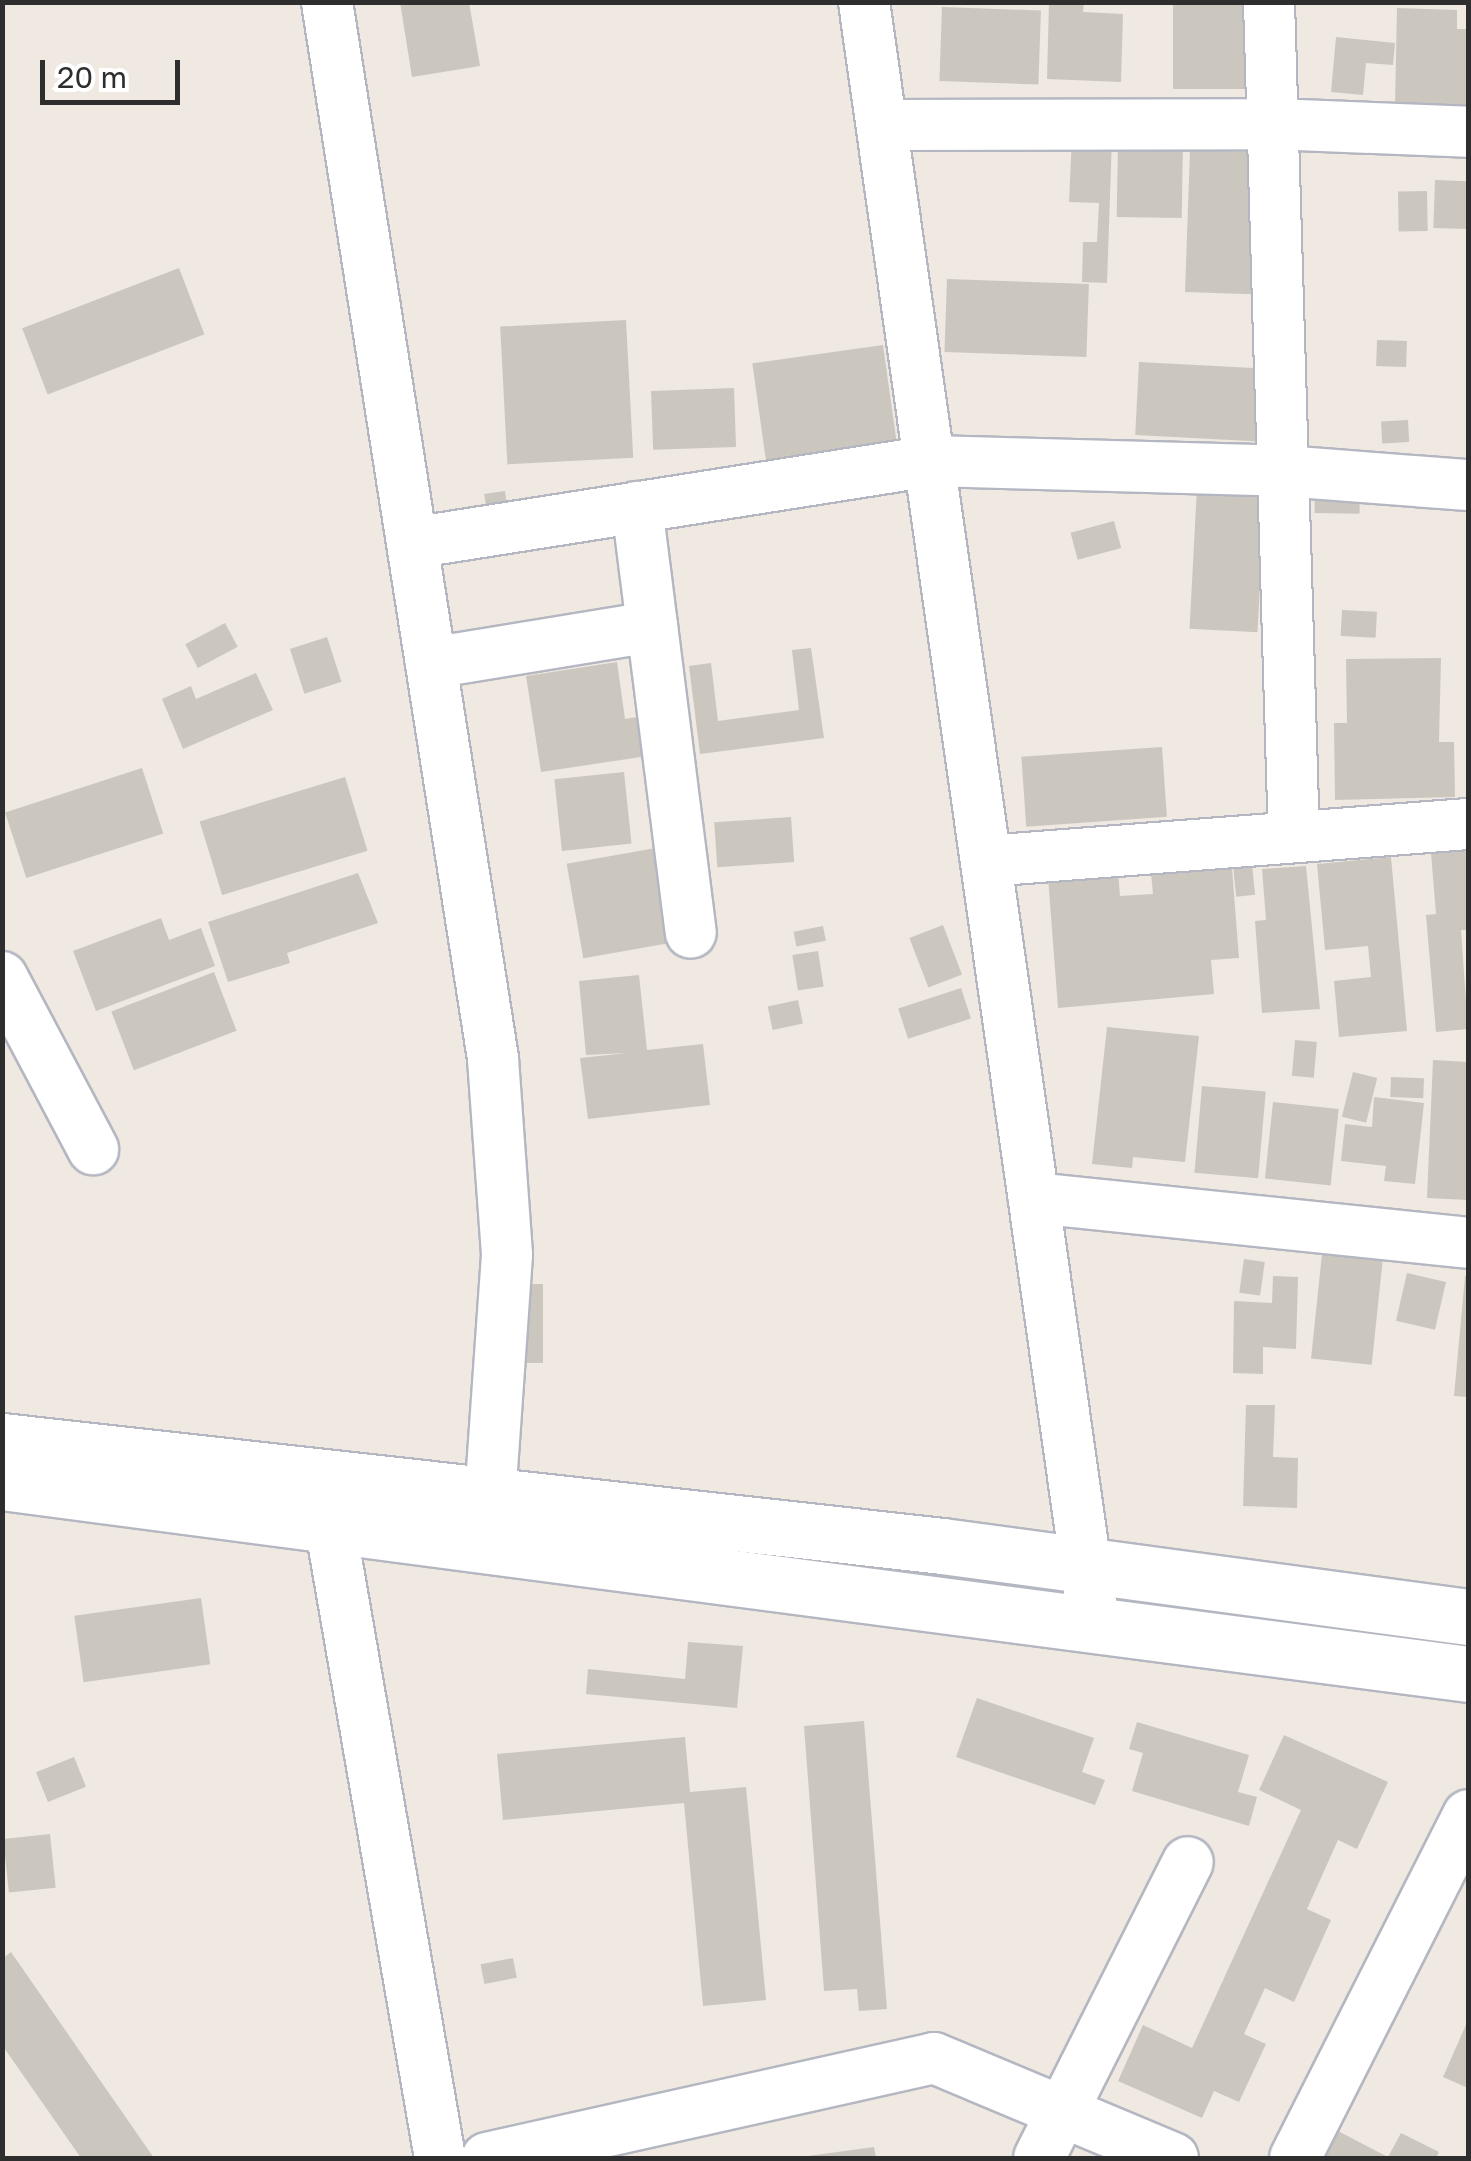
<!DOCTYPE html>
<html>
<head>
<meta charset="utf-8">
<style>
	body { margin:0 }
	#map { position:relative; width:1471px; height:2161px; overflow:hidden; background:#efe9e1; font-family:"Golos Text",sans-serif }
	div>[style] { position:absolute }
	.building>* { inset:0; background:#cbc7bf; transform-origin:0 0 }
	.roads { filter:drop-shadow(2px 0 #b4b7c1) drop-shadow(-2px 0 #b4b7c1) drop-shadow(0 2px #b4b7c1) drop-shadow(0 -2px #b4b7c1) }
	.street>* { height:50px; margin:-25px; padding:0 25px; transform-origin:25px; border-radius:25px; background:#fff }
	.secondary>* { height:55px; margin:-27.5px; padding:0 27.5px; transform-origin:27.5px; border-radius:27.5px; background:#fff }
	span { translate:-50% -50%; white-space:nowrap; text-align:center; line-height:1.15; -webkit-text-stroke:8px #fff; paint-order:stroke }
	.frame { position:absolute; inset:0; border:5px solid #2e2e2e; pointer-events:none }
	.scale { position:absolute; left:40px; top:60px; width:140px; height:45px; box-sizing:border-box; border:5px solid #2e2e2e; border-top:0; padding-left:12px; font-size:30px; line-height:35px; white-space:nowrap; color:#2e2e2e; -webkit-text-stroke:8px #fff; paint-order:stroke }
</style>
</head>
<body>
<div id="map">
	<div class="building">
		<div style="clip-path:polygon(400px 2px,469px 2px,480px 66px,412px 77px)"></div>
		<div style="clip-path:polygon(1049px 2px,1084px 2px,1083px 12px,1123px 14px,1121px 82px,1047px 79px)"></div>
		<div style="left:1173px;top:2px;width:82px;height:87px"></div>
		<div style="left:942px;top:7px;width:99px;height:74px;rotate:2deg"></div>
		<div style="clip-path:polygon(1397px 8px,1457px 10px,1457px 29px,1468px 29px,1468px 107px,1395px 105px)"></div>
		<div style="clip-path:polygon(1336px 37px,1395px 43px,1393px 65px,1366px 63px,1363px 95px,1331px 92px)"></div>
		<div style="clip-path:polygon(1072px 136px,1112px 138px,1107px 283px,1082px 282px,1083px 242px,1097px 242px,1099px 203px,1069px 202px)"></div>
		<div style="left:1118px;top:142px;width:65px;height:75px;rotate:1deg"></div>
		<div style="left:1190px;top:150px;width:75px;height:142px;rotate:2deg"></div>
		<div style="left:1435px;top:180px;width:33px;height:48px;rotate:2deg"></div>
		<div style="left:1427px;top:191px;width:40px;height:29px;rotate:89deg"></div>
		<div style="left:179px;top:268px;width:71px;height:168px;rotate:69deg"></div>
		<div style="left:947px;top:279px;width:142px;height:73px;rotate:2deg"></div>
		<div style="left:626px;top:320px;width:138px;height:126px;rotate:87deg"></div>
		<div style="left:1377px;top:340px;width:30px;height:26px;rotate:2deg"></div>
		<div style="left:883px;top:345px;width:126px;height:132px;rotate:82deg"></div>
		<div style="left:1139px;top:362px;width:124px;height:73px;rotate:3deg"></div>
		<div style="left:734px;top:388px;width:59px;height:83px;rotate:88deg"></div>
		<div style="left:1408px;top:420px;width:22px;height:27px;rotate:87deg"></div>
		<div style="left:1197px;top:487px;width:68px;height:142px;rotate:3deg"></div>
		<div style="left:1315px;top:487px;width:45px;height:26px;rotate:1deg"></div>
		<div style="left:505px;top:491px;width:28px;height:21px;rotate:82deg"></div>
		<div style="left:1114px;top:521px;width:28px;height:45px;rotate:75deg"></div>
		<div style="left:1342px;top:610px;width:35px;height:26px;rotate:3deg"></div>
		<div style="left:225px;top:623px;width:27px;height:45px;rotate:62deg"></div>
		<div style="left:327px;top:637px;width:47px;height:39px;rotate:72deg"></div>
		<div style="clip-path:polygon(811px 648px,824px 738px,700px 754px,689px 666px,711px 663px,718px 721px,799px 710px,792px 650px)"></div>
		<div style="clip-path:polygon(1441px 658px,1439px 742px,1454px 742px,1455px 797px,1335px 800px,1334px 723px,1347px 723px,1346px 659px)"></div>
		<div style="clip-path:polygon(617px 662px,625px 719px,655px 714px,661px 754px,541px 772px,526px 676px)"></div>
		<div style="clip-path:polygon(256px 673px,273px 710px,183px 749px,162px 699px,191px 686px,196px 699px)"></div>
		<div style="left:1162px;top:747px;width:70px;height:141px;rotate:86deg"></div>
		<div style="left:142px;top:768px;width:69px;height:144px;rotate:72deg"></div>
		<div style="left:624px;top:772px;width:72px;height:70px;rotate:84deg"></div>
		<div style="left:345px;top:777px;width:77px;height:152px;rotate:73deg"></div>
		<div style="left:791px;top:817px;width:45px;height:77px;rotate:86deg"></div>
		<div style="left:673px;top:845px;width:96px;height:108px;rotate:80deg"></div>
		<div style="clip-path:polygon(1468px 850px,1468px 930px,1461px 930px,1468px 1029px,1436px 1032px,1426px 915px,1436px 914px,1431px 853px)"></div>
		<div style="clip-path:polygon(1231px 856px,1239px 958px,1211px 960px,1214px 994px,1058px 1008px,1048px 877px,1118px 871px,1120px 896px,1153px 894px,1150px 862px)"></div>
		<div style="clip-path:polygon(1391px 857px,1407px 1031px,1339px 1037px,1334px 981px,1371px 977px,1368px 946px,1325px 950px,1317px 864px)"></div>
		<div style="left:1252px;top:865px;width:30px;height:19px;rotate:84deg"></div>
		<div style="clip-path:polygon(1306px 866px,1320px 1009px,1262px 1013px,1255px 921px,1266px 920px,1262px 869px)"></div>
		<div style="clip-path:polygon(358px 873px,378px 923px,287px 953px,290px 963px,228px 982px,208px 922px)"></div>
		<div style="clip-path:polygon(161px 918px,169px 940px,201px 928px,215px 966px,96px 1011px,73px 951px)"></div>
		<div style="left:943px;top:925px;width:53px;height:36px;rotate:69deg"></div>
		<div style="left:823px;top:926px;width:15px;height:30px;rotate:79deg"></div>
		<div style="left:818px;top:951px;width:36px;height:26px;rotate:81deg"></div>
		<div style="left:214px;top:972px;width:63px;height:110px;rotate:69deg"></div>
		<div style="clip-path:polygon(639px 975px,647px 1050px,703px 1044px,710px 1105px,588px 1119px,580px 1058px,627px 1053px,586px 1055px,579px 981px)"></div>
		<div style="left:961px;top:988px;width:32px;height:66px;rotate:72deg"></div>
		<div style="left:798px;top:1000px;width:24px;height:31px;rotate:78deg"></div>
		<div style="clip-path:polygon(1107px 1027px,1199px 1036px,1185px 1162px,1133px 1157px,1132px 1168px,1092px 1164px)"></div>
		<div style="left:1295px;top:1040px;width:22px;height:36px;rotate:5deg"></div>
		<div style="clip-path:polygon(1433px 1060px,1468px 1062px,1468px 1200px,1427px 1198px)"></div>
		<div style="left:1353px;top:1072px;width:25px;height:46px;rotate:14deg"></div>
		<div style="left:1391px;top:1077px;width:33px;height:20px;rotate:2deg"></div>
		<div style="left:1202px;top:1086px;width:64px;height:87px;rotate:5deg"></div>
		<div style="clip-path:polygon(1374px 1097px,1424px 1103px,1415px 1184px,1384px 1181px,1386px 1166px,1341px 1161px,1345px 1124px,1372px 1127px)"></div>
		<div style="left:1273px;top:1102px;width:66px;height:77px;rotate:6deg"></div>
		<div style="left:1322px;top:1254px;width:61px;height:105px;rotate:6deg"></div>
		<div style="left:1244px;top:1259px;width:21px;height:34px;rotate:8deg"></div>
		<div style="left:1407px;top:1273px;width:40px;height:49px;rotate:13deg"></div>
		<div style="clip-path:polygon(1273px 1276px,1298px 1277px,1296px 1349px,1263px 1347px,1263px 1374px,1233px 1373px,1234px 1301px,1272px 1303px)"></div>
		<div style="clip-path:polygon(1465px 1276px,1468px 1276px,1468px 1397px,1454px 1396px)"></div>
		<div style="left:525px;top:1284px;width:18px;height:79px"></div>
		<div style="clip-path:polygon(1246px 1405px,1275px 1405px,1273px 1457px,1298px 1458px,1297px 1508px,1243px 1506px)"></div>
		<div style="left:201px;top:1598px;width:67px;height:128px;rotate:82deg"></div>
		<div style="clip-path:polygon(688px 1642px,743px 1646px,737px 1708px,586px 1694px,588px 1669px,685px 1679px)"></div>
		<div style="clip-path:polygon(977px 1698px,1094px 1738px,1082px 1772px,1105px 1780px,1095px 1805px,956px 1757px)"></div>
		<div style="clip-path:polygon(864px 1721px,887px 2009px,859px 2011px,857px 1989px,824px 1991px,804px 1726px)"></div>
		<div style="clip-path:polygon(1137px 1722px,1249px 1755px,1238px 1792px,1257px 1797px,1249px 1826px,1132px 1791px,1143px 1753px,1129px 1749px)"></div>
		<div style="clip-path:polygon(1284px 1735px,1388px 1782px,1357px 1849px,1338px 1840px,1307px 1909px,1331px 1920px,1294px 2002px,1265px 1988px,1244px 2034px,1266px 2044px,1239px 2102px,1214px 2091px,1202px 2118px,1118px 2081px,1143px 2025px,1192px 2048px,1301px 1810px,1259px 1790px)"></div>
		<div style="clip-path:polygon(685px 1737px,690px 1792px,746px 1787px,766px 2000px,703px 2006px,684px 1803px,503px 1820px,497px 1754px)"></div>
		<div style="left:74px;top:1757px;width:32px;height:41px;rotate:68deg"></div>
		<div style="left:50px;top:1834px;width:54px;height:47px;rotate:84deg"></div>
		<div style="clip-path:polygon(11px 1952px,154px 2158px,81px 2158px,2px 2045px,2px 1959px)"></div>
		<div style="left:513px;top:1958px;width:20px;height:33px;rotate:79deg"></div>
		<div style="clip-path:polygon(1468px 2020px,1468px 2088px,1443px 2077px)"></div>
		<div style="clip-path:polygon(1334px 2129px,1388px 2157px,1401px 2133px,1439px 2152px,1436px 2158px,1319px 2158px)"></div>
		<div style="clip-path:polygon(874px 2147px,876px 2158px,808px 2158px,808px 2156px)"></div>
	</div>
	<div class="roads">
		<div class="street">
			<div style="left:327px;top:2px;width:1070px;rotate:81.07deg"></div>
			<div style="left:493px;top:1059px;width:196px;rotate:85.9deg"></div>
			<div style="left:507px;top:1255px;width:242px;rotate:94deg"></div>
			<div style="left:864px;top:2px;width:1639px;rotate:81.93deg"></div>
			<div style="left:1269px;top:2px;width:835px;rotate:88.29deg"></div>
			<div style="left:883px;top:125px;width:390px;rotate:-0.1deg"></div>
			<div style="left:1273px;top:124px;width:195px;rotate:2.3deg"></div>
			<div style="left:637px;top:507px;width:429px;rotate:82.8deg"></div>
			<div style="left:412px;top:543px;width:525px;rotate:-8.98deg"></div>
			<div style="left:931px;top:461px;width:353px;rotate:1.6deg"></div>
			<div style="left:1284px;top:471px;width:185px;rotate:4.4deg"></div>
			<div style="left:431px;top:663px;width:224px;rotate:-9.3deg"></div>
			<div style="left:987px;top:861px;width:482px;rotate:-4.4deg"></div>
			<div style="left:2px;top:977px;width:195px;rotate:62.1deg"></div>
			<div style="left:1034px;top:1198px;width:436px;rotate:5.9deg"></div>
			<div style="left:324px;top:1489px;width:679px;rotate:80.16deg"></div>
			<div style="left:487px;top:2158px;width:458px;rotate:-12.6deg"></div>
			<div style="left:934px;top:2058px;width:259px;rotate:22.7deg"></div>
			<div style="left:1039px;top:2158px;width:331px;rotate:-63.3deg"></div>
			<div style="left:1295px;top:2158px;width:384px;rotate:-63.2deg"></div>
		</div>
		<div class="secondary">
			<div style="left:2px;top:1441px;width:946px;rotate:6.37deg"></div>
			<div style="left:942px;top:1546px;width:531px;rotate:7.69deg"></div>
			<div style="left:2px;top:1482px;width:1479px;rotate:7.46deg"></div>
		</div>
	</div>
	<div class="frame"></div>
	<div class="scale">20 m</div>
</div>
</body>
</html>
